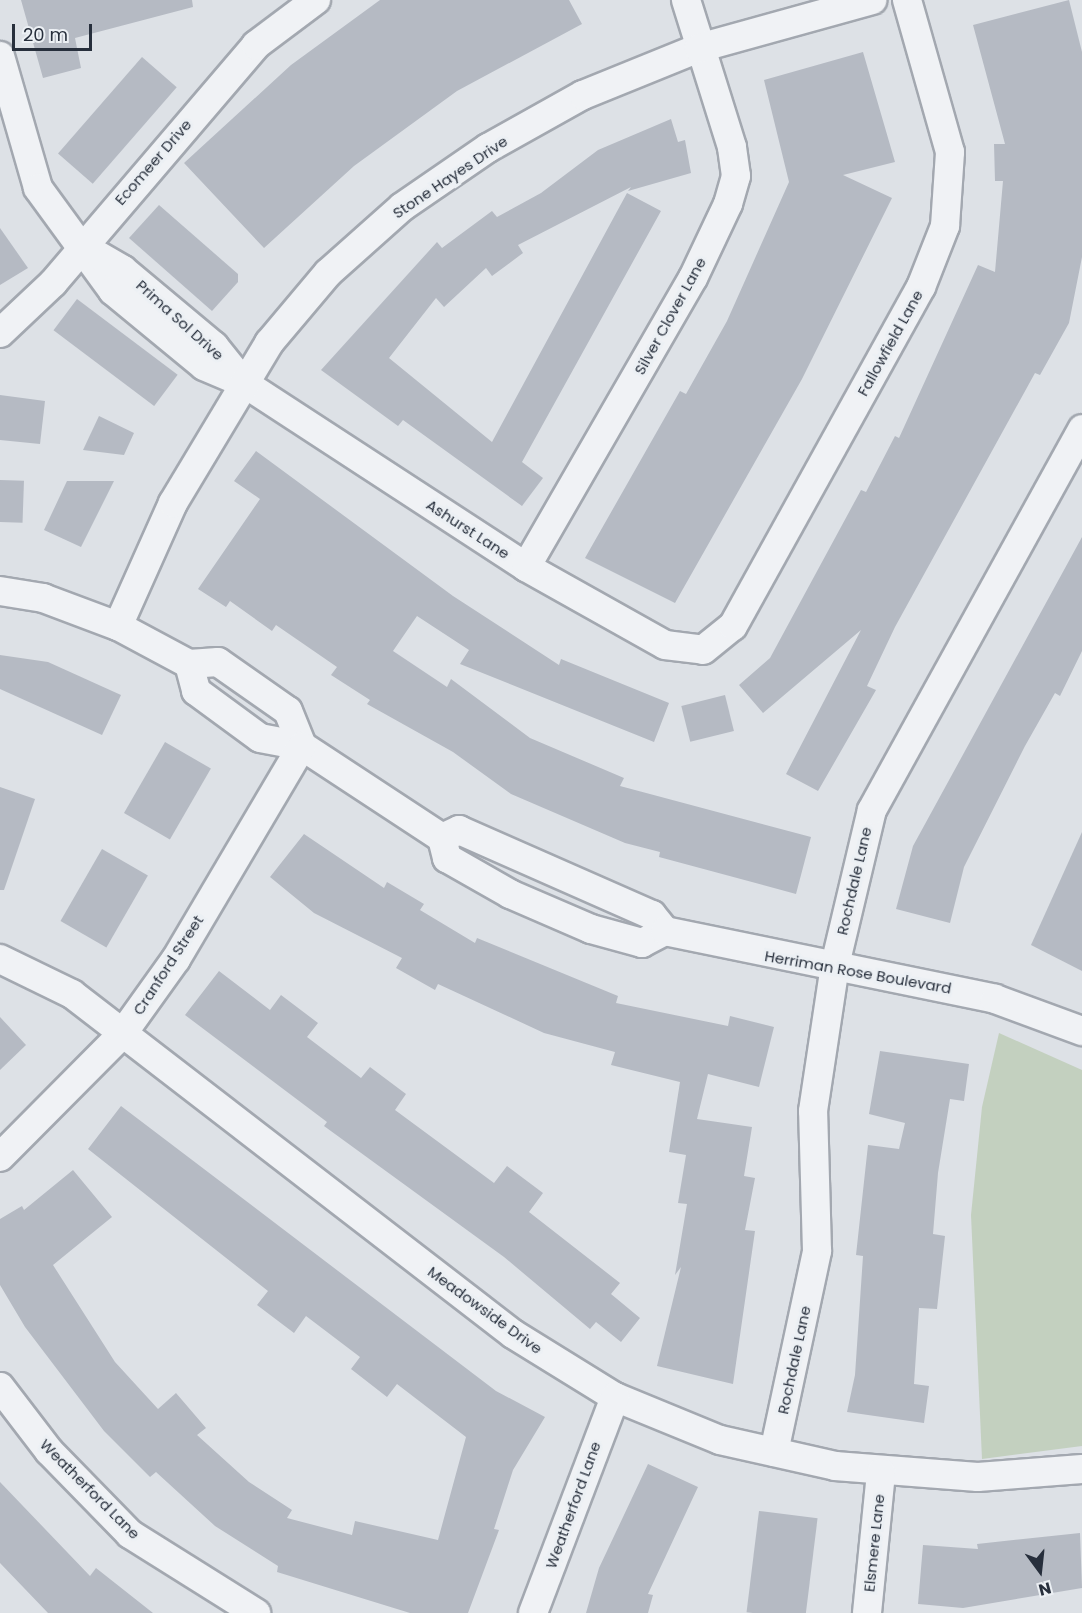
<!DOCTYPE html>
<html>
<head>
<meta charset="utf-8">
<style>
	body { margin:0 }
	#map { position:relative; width:1082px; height:1613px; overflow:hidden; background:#dde1e6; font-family:Poppins,sans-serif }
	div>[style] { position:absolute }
	.green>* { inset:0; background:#c3d0bf }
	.building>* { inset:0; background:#b5bac3; transform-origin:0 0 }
	.roads { filter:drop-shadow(2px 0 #a3a8b0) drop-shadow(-2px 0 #a3a8b0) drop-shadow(0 2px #a3a8b0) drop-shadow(0 -2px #a3a8b0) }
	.minor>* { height:28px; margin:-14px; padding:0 14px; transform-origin:14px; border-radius:14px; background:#f0f2f5 }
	span { translate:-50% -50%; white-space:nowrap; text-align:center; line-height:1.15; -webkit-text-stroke:6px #ecf0f4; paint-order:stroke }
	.street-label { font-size:15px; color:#272f3c }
	.north { position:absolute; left:1010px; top:1541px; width:60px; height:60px; -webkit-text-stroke:4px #ecf0f4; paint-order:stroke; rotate:165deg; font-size:16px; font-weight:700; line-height:24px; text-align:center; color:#272f3c }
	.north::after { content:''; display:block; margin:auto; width:21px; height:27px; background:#272f3c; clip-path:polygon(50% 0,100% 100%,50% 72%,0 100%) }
	.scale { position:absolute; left:12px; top:24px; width:80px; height:27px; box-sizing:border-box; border:3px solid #272f3c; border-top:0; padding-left:8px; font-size:18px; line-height:21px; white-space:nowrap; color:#272f3c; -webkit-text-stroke:4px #ecf0f4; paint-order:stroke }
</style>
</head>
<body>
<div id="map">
	<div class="green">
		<div style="clip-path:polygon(999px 1033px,1082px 1070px,1082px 1446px,982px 1459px,971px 1215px,982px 1107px)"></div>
	</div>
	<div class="building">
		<div style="clip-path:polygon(21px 0,192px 0,193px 7px,75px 38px,81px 68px,43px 78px)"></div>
		<div style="clip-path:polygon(380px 0,569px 0,582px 24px,457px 91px,354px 166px,264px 248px,184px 163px,291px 65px)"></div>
		<div style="clip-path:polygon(1069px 0,1082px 52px,1082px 257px,1069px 323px,1040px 375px,1035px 373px,895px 627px,867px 686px,876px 690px,818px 791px,786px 774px,861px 630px,763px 713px,739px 685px,770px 658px,861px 490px,866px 492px,895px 436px,899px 438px,978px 265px,995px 272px,1003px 181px,995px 181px,994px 144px,1005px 144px,973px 25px)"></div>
		<div style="clip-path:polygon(863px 52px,895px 162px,843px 175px,892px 198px,802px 379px,675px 603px,585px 558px,680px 391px,686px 394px,727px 321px,789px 182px,764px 80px)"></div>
		<div style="left:142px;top:57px;width:46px;height:128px;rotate:41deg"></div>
		<div style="clip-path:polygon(671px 119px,678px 142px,685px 140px,691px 173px,628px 191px,631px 187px,518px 245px,523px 253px,492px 276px,486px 268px,444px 307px,436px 298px,389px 358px,492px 442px,627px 193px,661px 211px,522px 462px,543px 478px,522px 506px,403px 420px,398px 426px,321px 370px,437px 242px,442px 248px,492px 211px,497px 217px,541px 193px,598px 150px)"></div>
		<div style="clip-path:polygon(159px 205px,238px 274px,238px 282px,212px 311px,129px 238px)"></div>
		<div style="clip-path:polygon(0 228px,28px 268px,0 285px)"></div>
		<div style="left:77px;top:299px;width:126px;height:39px;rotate:37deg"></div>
		<div style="clip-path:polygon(0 395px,45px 401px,40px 444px,0 440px)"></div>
		<div style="clip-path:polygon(99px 416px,134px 433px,124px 455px,83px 450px)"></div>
		<div style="clip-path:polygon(256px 451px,453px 596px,559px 665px,561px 659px,669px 703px,654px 742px,460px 664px,469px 650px,417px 616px,393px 651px,447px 687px,451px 679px,530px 738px,624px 778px,620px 786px,811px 837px,796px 894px,659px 857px,660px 852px,625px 843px,511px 794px,453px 752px,367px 704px,370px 700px,331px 675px,337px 667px,276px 625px,272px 631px,230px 601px,226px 607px,198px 589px,260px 499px,234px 481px)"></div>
		<div style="left:0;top:480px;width:24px;height:42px;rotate:2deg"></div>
		<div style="clip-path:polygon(67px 481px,114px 481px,81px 547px,44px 530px)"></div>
		<div style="clip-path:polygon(1082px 537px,1082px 651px,1060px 696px,1055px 693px,1025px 746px,964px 867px,950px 923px,896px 909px,913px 846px)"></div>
		<div style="clip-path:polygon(0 655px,48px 662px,121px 695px,102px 735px,0 689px)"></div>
		<div style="left:725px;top:695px;width:37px;height:45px;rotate:76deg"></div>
		<div style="left:165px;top:742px;width:53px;height:82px;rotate:30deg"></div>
		<div style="clip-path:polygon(0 787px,35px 799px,4px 890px,0 890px)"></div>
		<div style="clip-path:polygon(1082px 832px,1082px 971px,1031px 945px)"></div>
		<div style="clip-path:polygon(304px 834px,384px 888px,387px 882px,424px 904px,420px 910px,475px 943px,477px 938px,618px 996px,616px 1003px,728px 1026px,730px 1016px,774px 1027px,759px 1087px,708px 1074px,697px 1119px,752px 1127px,744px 1176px,755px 1178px,745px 1230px,755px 1231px,733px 1384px,657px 1366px,681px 1267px,675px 1275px,687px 1204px,678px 1203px,686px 1155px,669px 1152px,680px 1082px,611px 1065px,615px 1052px,544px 1033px,438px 984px,435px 990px,396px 968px,402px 958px,314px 913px,270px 877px)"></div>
		<div style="left:102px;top:849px;width:53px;height:83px;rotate:30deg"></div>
		<div style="clip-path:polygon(219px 971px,270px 1010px,281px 995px,318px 1023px,307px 1037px,361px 1078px,370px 1067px,406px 1094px,395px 1110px,494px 1183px,507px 1166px,543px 1193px,529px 1212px,620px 1283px,611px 1294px,640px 1318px,621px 1342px,596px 1322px,590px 1329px,504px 1257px,324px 1126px,327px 1122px,185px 1015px)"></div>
		<div style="clip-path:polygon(0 1017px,26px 1045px,0 1070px)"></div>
		<div style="clip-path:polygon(880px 1051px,969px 1064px,964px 1101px,950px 1099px,938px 1173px,933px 1234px,945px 1236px,937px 1309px,919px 1308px,914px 1384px,929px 1386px,924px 1423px,847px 1412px,855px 1375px,863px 1256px,856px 1255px,868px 1145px,899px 1149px,905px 1123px,869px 1114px)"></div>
		<div style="clip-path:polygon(121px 1106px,496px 1391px,545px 1417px,513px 1470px,494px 1529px,499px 1530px,468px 1613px,410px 1613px,277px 1572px,278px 1566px,215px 1526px,156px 1472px,150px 1477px,104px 1431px,25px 1327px,0 1285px,0 1219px,22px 1206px,24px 1210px,73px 1170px,112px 1217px,53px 1265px,115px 1362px,158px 1409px,176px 1393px,206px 1428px,197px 1435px,249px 1482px,292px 1510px,287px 1518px,352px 1535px,355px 1521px,438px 1540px,466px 1437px,397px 1384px,387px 1397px,351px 1369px,360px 1357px,306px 1316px,294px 1333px,257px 1305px,268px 1291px,88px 1149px)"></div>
		<div style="clip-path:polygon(648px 1464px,698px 1487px,648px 1594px,653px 1595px,648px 1613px,586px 1613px,599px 1568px)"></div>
		<div style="clip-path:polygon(0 1482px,90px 1576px,96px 1568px,153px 1613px,48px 1613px,0 1563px)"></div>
		<div style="left:759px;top:1511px;width:59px;height:102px;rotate:7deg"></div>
		<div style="clip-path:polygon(1080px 1533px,1082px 1588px,963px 1608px,918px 1604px,923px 1545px,978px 1549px,977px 1544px)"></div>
	</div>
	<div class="roads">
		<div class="minor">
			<div style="left:0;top:56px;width:137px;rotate:73.9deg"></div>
			<div style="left:38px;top:188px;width:127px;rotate:53.9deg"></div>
			<div style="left:113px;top:291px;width:118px;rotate:39.5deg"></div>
			<div style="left:204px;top:366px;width:43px;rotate:23deg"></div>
			<div style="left:244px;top:383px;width:337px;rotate:33.1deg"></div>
			<div style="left:526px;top:567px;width:159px;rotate:29.3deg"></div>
			<div style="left:665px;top:645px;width:38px;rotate:7deg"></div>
			<div style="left:703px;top:650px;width:38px;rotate:-39deg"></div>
			<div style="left:733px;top:626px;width:388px;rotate:-61deg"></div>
			<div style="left:921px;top:287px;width:66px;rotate:-68.5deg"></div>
			<div style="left:945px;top:226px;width:74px;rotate:-86.1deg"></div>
			<div style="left:950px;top:152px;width:158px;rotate:-105.8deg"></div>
			<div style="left:89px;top:250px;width:39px;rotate:30deg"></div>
			<div style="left:123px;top:270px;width:119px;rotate:39.9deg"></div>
			<div style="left:214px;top:346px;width:45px;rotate:51.3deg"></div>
			<div style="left:0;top:333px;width:73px;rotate:-43.3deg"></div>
			<div style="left:53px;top:283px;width:313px;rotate:-49.5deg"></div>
			<div style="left:256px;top:45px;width:75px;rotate:-36.9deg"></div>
			<div style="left:526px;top:567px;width:334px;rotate:-60deg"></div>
			<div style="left:693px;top:278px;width:82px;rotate:-64.7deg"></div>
			<div style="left:728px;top:204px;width:29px;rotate:-74deg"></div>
			<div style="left:736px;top:176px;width:29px;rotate:-98deg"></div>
			<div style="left:732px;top:147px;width:154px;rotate:-107.4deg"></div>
			<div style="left:0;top:591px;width:44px;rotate:9.2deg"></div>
			<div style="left:43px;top:598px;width:80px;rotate:20.5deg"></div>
			<div style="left:118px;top:626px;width:81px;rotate:28.2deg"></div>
			<div style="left:189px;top:664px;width:29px;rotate:-4deg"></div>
			<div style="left:218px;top:662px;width:85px;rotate:35deg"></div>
			<div style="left:288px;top:711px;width:38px;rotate:68deg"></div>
			<div style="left:118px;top:626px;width:135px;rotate:-65.9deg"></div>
			<div style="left:173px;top:503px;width:187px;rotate:-59deg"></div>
			<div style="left:269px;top:343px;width:92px;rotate:-49.9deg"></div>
			<div style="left:328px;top:273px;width:99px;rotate:-41.7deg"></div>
			<div style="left:402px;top:207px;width:104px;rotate:-34.5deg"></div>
			<div style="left:488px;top:148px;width:109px;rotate:-29.2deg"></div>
			<div style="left:583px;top:95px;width:125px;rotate:-22.1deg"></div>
			<div style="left:699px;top:48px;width:180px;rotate:-15.5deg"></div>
			<div style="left:189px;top:664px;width:28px;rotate:75deg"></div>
			<div style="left:196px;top:691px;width:79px;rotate:36.3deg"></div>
			<div style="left:260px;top:738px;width:43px;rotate:10.8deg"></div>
			<div style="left:302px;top:746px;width:168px;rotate:33.3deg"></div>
			<div style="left:442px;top:838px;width:21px;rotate:76deg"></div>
			<div style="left:447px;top:858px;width:73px;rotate:29.7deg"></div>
			<div style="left:510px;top:894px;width:88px;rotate:23.4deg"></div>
			<div style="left:591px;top:929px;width:53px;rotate:15.4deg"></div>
			<div style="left:642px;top:943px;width:26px;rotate:-28deg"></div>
			<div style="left:442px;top:838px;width:19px;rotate:-25deg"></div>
			<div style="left:459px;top:830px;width:211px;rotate:23.8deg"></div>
			<div style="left:652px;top:915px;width:21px;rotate:51deg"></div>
			<div style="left:665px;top:931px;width:337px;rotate:11.6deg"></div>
			<div style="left:995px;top:999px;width:93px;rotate:20.2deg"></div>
			<div style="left:0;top:959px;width:80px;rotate:25.9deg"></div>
			<div style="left:72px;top:994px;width:557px;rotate:37.63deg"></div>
			<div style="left:513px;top:1334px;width:120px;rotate:31.7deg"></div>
			<div style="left:615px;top:1397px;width:113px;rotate:22.3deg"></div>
			<div style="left:720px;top:1440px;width:118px;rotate:12.7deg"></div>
			<div style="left:835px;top:1466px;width:143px;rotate:4.4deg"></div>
			<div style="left:978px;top:1477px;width:104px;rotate:-4.4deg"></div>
			<div style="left:0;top:1157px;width:175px;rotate:-45.2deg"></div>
			<div style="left:123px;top:1033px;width:91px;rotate:-54.4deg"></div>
			<div style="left:176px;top:959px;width:247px;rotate:-59.4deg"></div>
			<div style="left:0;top:1387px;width:81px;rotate:52.6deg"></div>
			<div style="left:49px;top:1451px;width:116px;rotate:45.7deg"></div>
			<div style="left:130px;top:1534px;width:149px;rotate:32.1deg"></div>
			<div style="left:774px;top:1452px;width:206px;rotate:-77.9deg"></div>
			<div style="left:817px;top:1251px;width:140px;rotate:-91.6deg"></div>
			<div style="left:813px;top:1111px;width:148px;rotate:-81.4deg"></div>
			<div style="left:835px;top:965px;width:159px;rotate:-76.6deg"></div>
			<div style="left:872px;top:810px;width:435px;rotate:-61.1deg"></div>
			<div style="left:533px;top:1613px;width:231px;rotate:-69.2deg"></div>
			<div style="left:867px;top:1613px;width:141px;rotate:-84.3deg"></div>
		</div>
	</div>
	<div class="street-label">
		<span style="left:153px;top:162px;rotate:-49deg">Ecomeer Drive</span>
		<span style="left:450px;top:177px;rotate:-34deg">Stone Hayes Drive</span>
		<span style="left:670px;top:316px;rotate:-61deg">Silver Clover Lane</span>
		<span style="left:180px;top:320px;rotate:42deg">Prima Sol Drive</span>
		<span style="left:890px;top:343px;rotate:-61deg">Fallowfield Lane</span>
		<span style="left:468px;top:529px;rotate:33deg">Ashurst Lane</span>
		<span style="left:854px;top:881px;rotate:-77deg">Rochdale Lane</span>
		<span style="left:168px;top:965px;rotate:-57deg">Cranford Street</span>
		<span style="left:858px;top:972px;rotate:10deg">Herriman Rose Boulevard</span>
		<span style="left:485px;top:1310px;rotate:36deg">Meadowside Drive</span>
		<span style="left:794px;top:1360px;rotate:-78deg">Rochdale Lane</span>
		<span style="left:90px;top:1489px;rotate:45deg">Weatherford Lane</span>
		<span style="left:573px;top:1505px;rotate:-70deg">Weatherford Lane</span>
		<span style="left:874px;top:1543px;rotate:-84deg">Elsmere Lane</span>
	</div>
	<div class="north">N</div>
	<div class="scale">20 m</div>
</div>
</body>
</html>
